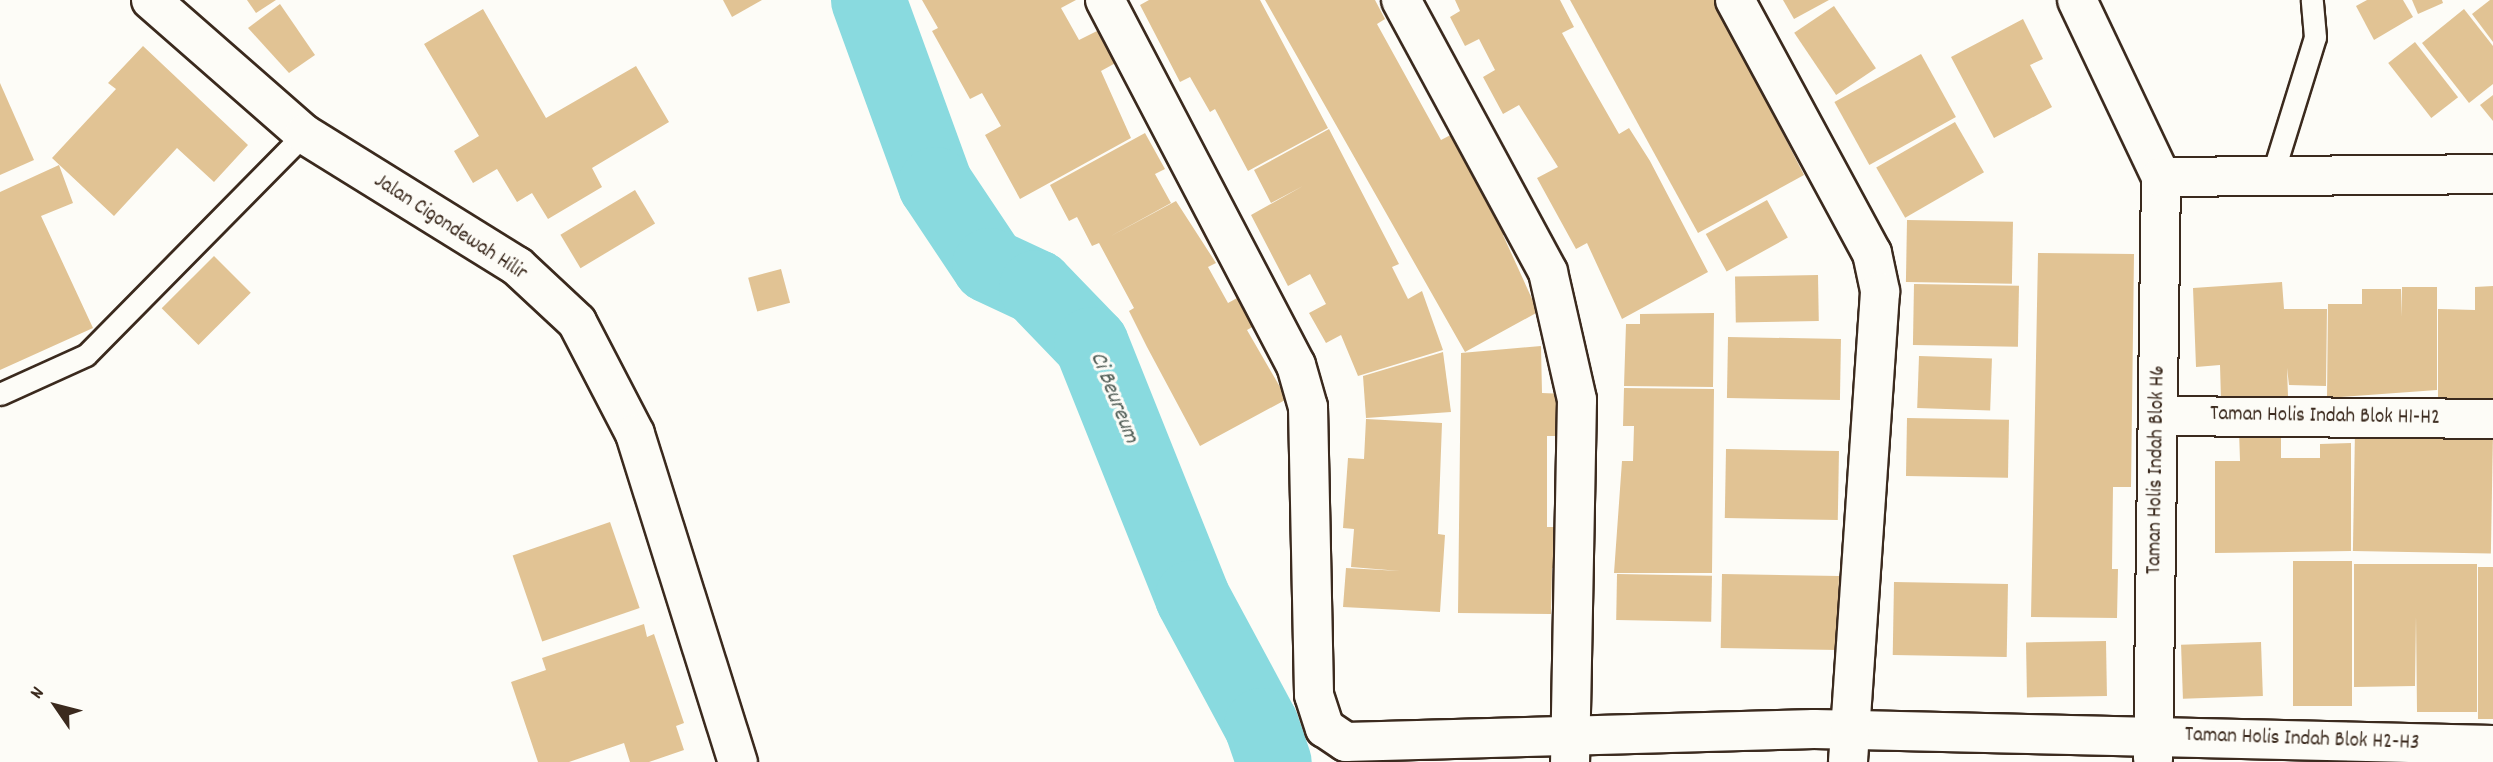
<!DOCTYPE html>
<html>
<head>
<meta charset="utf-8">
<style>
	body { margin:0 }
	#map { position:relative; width:2493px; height:762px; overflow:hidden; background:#fdfcf7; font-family:Dekko,sans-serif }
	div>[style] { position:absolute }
	.river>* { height:75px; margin:-37.5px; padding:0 37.5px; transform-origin:37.5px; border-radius:37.5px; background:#89dadf }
	.building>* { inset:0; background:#e1c394; transform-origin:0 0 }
	.roads { filter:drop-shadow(2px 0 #3b2a1e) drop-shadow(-2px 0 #3b2a1e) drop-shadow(0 2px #3b2a1e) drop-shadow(0 -2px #3b2a1e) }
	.lane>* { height:21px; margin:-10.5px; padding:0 10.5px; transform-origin:10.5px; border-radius:10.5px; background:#fdfcf7 }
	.street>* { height:38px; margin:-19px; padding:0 19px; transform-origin:19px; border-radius:19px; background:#fdfcf7 }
	.secondary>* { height:38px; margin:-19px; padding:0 19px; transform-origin:19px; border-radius:19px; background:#fdfcf7 }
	span { translate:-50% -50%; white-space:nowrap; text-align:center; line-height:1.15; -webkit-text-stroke:6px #fdfcf7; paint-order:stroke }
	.street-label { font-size:21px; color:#3b2a1e }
	.water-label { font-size:23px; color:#525f58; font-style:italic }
	.north { position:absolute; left:21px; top:671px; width:70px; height:70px; -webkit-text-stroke:5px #fdfcf7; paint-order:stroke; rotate:305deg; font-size:19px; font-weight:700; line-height:28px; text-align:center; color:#3b2a1e }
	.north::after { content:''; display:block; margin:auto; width:24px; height:32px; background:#3b2a1e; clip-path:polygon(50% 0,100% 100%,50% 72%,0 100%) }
</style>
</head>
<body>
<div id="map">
	<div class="river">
		<div style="left:868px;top:0;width:196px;rotate:70deg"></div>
		<div style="left:935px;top:184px;width:97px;rotate:56.3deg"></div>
		<div style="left:989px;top:265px;width:52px;rotate:25.1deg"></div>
		<div style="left:1036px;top:287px;width:79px;rotate:46deg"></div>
		<div style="left:1091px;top:344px;width:272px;rotate:68.2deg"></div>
		<div style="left:1192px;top:597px;width:145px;rotate:61.7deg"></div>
		<div style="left:1261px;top:725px;width:39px;rotate:71deg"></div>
	</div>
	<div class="building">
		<div style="clip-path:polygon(247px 0,276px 0,256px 13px)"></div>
		<div style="clip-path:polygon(723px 0,762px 0,732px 17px)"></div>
		<div style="clip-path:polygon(922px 0,1076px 0,1061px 8px,1079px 40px,1103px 28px,1121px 60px,1101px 71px,1131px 138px,1020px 199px,985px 135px,1001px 126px,982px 93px,970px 99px,932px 31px,938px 28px)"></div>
		<div style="clip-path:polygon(1149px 0,1260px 0,1328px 128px,1248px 171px,1215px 109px,1210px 112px,1190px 77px,1180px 82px,1140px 5px)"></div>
		<div style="clip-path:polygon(1265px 0,1375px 0,1385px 19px,1377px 24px,1441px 140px,1462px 129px,1511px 231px,1503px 235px,1538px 312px,1465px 352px)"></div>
		<div style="clip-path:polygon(1455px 0,1560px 0,1574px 27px,1562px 33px,1583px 71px,1619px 134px,1629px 128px,1650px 161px,1708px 272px,1622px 319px,1587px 243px,1576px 249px,1537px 178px,1558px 167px,1519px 105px,1503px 114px,1483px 77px,1495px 70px,1479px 39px,1465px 46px,1450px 17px,1460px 11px)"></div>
		<div style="clip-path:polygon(1570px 0,1715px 0,1804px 175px,1698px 233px)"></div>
		<div style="clip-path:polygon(1783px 0,1829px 0,1794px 19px)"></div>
		<div style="clip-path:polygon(2367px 0,2403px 0,2413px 17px,2374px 40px,2356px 6px)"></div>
		<div style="clip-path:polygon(2412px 0,2442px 0,2443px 3px,2418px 14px)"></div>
		<div style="clip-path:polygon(2490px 0,2493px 0,2493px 42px,2472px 14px)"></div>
		<div style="clip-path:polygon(280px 4px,315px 55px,289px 73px,248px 28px)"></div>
		<div style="left:1834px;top:6px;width:75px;height:48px;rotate:56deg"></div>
		<div style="clip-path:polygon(483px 9px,546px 118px,636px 66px,669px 122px,592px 168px,602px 187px,548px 219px,532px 193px,517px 202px,497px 169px,473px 183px,454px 151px,479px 136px,424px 44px)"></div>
		<div style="clip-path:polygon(2464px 9px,2493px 46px,2493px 84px,2469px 103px,2422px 43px)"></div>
		<div style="clip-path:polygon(2023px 19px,2043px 59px,2030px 65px,2052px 107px,1994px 138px,1951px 57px)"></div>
		<div style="left:2415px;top:42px;width:70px;height:34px;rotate:52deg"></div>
		<div style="clip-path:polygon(143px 46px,248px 145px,214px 182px,177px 148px,114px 216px,52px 158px,116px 89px,108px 83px)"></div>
		<div style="left:1921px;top:54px;width:72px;height:99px;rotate:61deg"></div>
		<div style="clip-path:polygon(0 83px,34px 160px,0 175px)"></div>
		<div style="clip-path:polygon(2493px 95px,2493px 121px,2480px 105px)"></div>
		<div style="left:1955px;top:122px;width:58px;height:91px;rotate:60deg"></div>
		<div style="clip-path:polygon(1329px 129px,1399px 264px,1392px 267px,1408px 299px,1422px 291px,1443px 350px,1358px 376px,1341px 335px,1326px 343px,1309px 313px,1326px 304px,1310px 274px,1288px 286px,1251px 215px,1303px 186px,1271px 203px,1254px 170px)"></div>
		<div style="clip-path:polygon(1145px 133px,1165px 169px,1155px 174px,1171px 203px,1109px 237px,1176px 201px,1216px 263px,1208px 267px,1228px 303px,1250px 291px,1265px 320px,1247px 330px,1287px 399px,1200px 446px,1147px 347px,1129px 311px,1134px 308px,1099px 243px,1092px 246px,1077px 217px,1069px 221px,1050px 185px)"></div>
		<div style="clip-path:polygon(59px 165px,73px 203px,41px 216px,93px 328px,0 370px,0 192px)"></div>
		<div style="left:635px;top:190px;width:39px;height:87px;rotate:59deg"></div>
		<div style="left:1767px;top:200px;width:43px;height:70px;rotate:61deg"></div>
		<div style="left:1907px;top:220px;width:106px;height:62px;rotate:1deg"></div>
		<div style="clip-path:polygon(2038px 253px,2134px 254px,2131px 487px,2113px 487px,2112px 569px,2118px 569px,2117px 618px,2031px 617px)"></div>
		<div style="left:214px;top:256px;width:52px;height:74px;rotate:45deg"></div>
		<div style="left:781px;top:269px;width:35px;height:34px;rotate:75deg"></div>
		<div style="left:1818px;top:275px;width:46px;height:83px;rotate:89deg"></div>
		<div style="clip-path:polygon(2282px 282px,2284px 309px,2327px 309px,2326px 386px,2289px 385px,2287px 368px,2288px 396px,2221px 400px,2220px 365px,2196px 367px,2193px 288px)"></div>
		<div style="left:1914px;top:284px;width:105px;height:61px;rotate:1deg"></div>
		<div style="clip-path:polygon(2493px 286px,2493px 402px,2438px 402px,2438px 309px,2475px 310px,2475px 287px)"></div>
		<div style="clip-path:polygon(2402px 287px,2437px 287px,2437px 390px,2327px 398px,2328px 304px,2362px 304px,2362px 289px,2401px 289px,2402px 317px)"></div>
		<div style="clip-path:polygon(1714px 313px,1713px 387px,1624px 386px,1626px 324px,1640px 324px,1640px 314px)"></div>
		<div style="left:1728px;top:337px;width:113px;height:61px;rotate:1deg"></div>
		<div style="clip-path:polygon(1541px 346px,1542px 393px,1566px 394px,1565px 436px,1547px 436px,1547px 527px,1560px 527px,1559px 568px,1552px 568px,1551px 614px,1458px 613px,1461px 353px)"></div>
		<div style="clip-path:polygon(1443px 352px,1451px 412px,1366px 418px,1363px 376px)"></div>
		<div style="left:1919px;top:356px;width:73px;height:52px;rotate:2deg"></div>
		<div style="clip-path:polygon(1624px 388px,1714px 389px,1712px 573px,1614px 573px,1622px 461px,1633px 461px,1634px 426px,1623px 426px)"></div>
		<div style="left:1907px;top:418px;width:102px;height:58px;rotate:1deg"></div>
		<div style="clip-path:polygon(1366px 419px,1442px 423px,1438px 534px,1445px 535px,1440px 612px,1343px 607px,1346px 568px,1400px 571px,1351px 567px,1354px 529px,1343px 528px,1348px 458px,1364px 459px)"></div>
		<div style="clip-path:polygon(2239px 430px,2281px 432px,2281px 458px,2320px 458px,2320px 444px,2351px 443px,2351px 551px,2215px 553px,2215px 461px,2240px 461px)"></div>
		<div style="left:2355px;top:431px;width:138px;height:120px;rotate:1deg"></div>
		<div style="left:1726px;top:449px;width:113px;height:69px;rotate:1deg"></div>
		<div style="left:610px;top:522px;width:91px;height:103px;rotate:71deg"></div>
		<div style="left:2293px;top:561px;width:59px;height:145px"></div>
		<div style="clip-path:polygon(2354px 564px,2477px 564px,2477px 712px,2417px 712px,2416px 616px,2415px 686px,2354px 687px)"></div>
		<div style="left:2478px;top:567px;width:15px;height:152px"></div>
		<div style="left:1617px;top:574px;width:95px;height:46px;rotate:1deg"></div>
		<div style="left:1722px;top:574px;width:117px;height:74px;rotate:1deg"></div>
		<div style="left:1894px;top:582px;width:114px;height:73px;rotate:1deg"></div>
		<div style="clip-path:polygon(644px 624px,647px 637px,654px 634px,684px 723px,676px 726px,684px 750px,649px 762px,630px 762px,624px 743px,569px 762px,538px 762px,511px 682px,546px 670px,542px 658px)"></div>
		<div style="left:2106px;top:641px;width:55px;height:80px;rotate:89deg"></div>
		<div style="left:2261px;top:642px;width:54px;height:80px;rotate:88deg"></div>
	</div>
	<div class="roads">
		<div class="lane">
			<div style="left:2272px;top:176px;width:145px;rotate:-72.8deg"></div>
			<div style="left:2315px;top:37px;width:37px;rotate:-95deg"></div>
			<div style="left:0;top:394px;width:94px;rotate:-24.4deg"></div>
			<div style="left:86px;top:355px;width:310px;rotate:-45.4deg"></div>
		</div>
		<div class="street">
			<div style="left:1105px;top:0;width:412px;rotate:62.4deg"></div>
			<div style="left:1296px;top:365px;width:44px;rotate:74.1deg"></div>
			<div style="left:1308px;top:407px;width:288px;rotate:88.8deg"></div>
			<div style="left:1314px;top:695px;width:35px;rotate:72deg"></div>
			<div style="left:1325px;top:728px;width:25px;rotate:34deg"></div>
			<div style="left:1346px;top:742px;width:468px;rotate:-1.6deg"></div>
			<div style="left:1814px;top:729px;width:679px;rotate:1.35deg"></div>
			<div style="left:1401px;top:0;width:309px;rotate:61.6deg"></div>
			<div style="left:1548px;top:272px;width:131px;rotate:77.2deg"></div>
			<div style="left:1577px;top:400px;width:362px;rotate:91.1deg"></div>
			<div style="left:1735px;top:0;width:288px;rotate:61.6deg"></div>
			<div style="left:1872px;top:253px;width:40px;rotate:78deg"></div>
			<div style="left:1880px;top:292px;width:471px;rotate:93.9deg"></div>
			<div style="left:2077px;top:0;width:196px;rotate:64.6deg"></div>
			<div style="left:2161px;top:177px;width:582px;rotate:90.79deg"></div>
			<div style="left:2161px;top:177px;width:330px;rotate:-0.5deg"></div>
			<div style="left:2158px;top:416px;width:335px;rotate:0.5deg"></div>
		</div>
		<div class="secondary">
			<div style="left:151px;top:0;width:203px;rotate:41.2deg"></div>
			<div style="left:304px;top:134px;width:251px;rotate:31.8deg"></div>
			<div style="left:517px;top:266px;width:82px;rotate:43deg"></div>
			<div style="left:577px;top:322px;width:126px;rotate:62.6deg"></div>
			<div style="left:635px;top:434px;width:344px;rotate:72.6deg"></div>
		</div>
	</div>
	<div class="street-label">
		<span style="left:450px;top:228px;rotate:33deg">Jalan Cigondewah Hilir</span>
		<span style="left:2325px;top:417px;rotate:1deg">Taman Holis Indah Blok H1-H2</span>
		<span style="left:2157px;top:470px;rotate:-89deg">Taman Holis Indah Blok H6</span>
		<span style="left:2302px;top:740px;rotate:2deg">Taman Holis Indah Blok H2-H3</span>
	</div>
	<div class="water-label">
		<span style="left:1113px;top:398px;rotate:68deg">Ci Beureum</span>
	</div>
	<div class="north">N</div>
</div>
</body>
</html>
